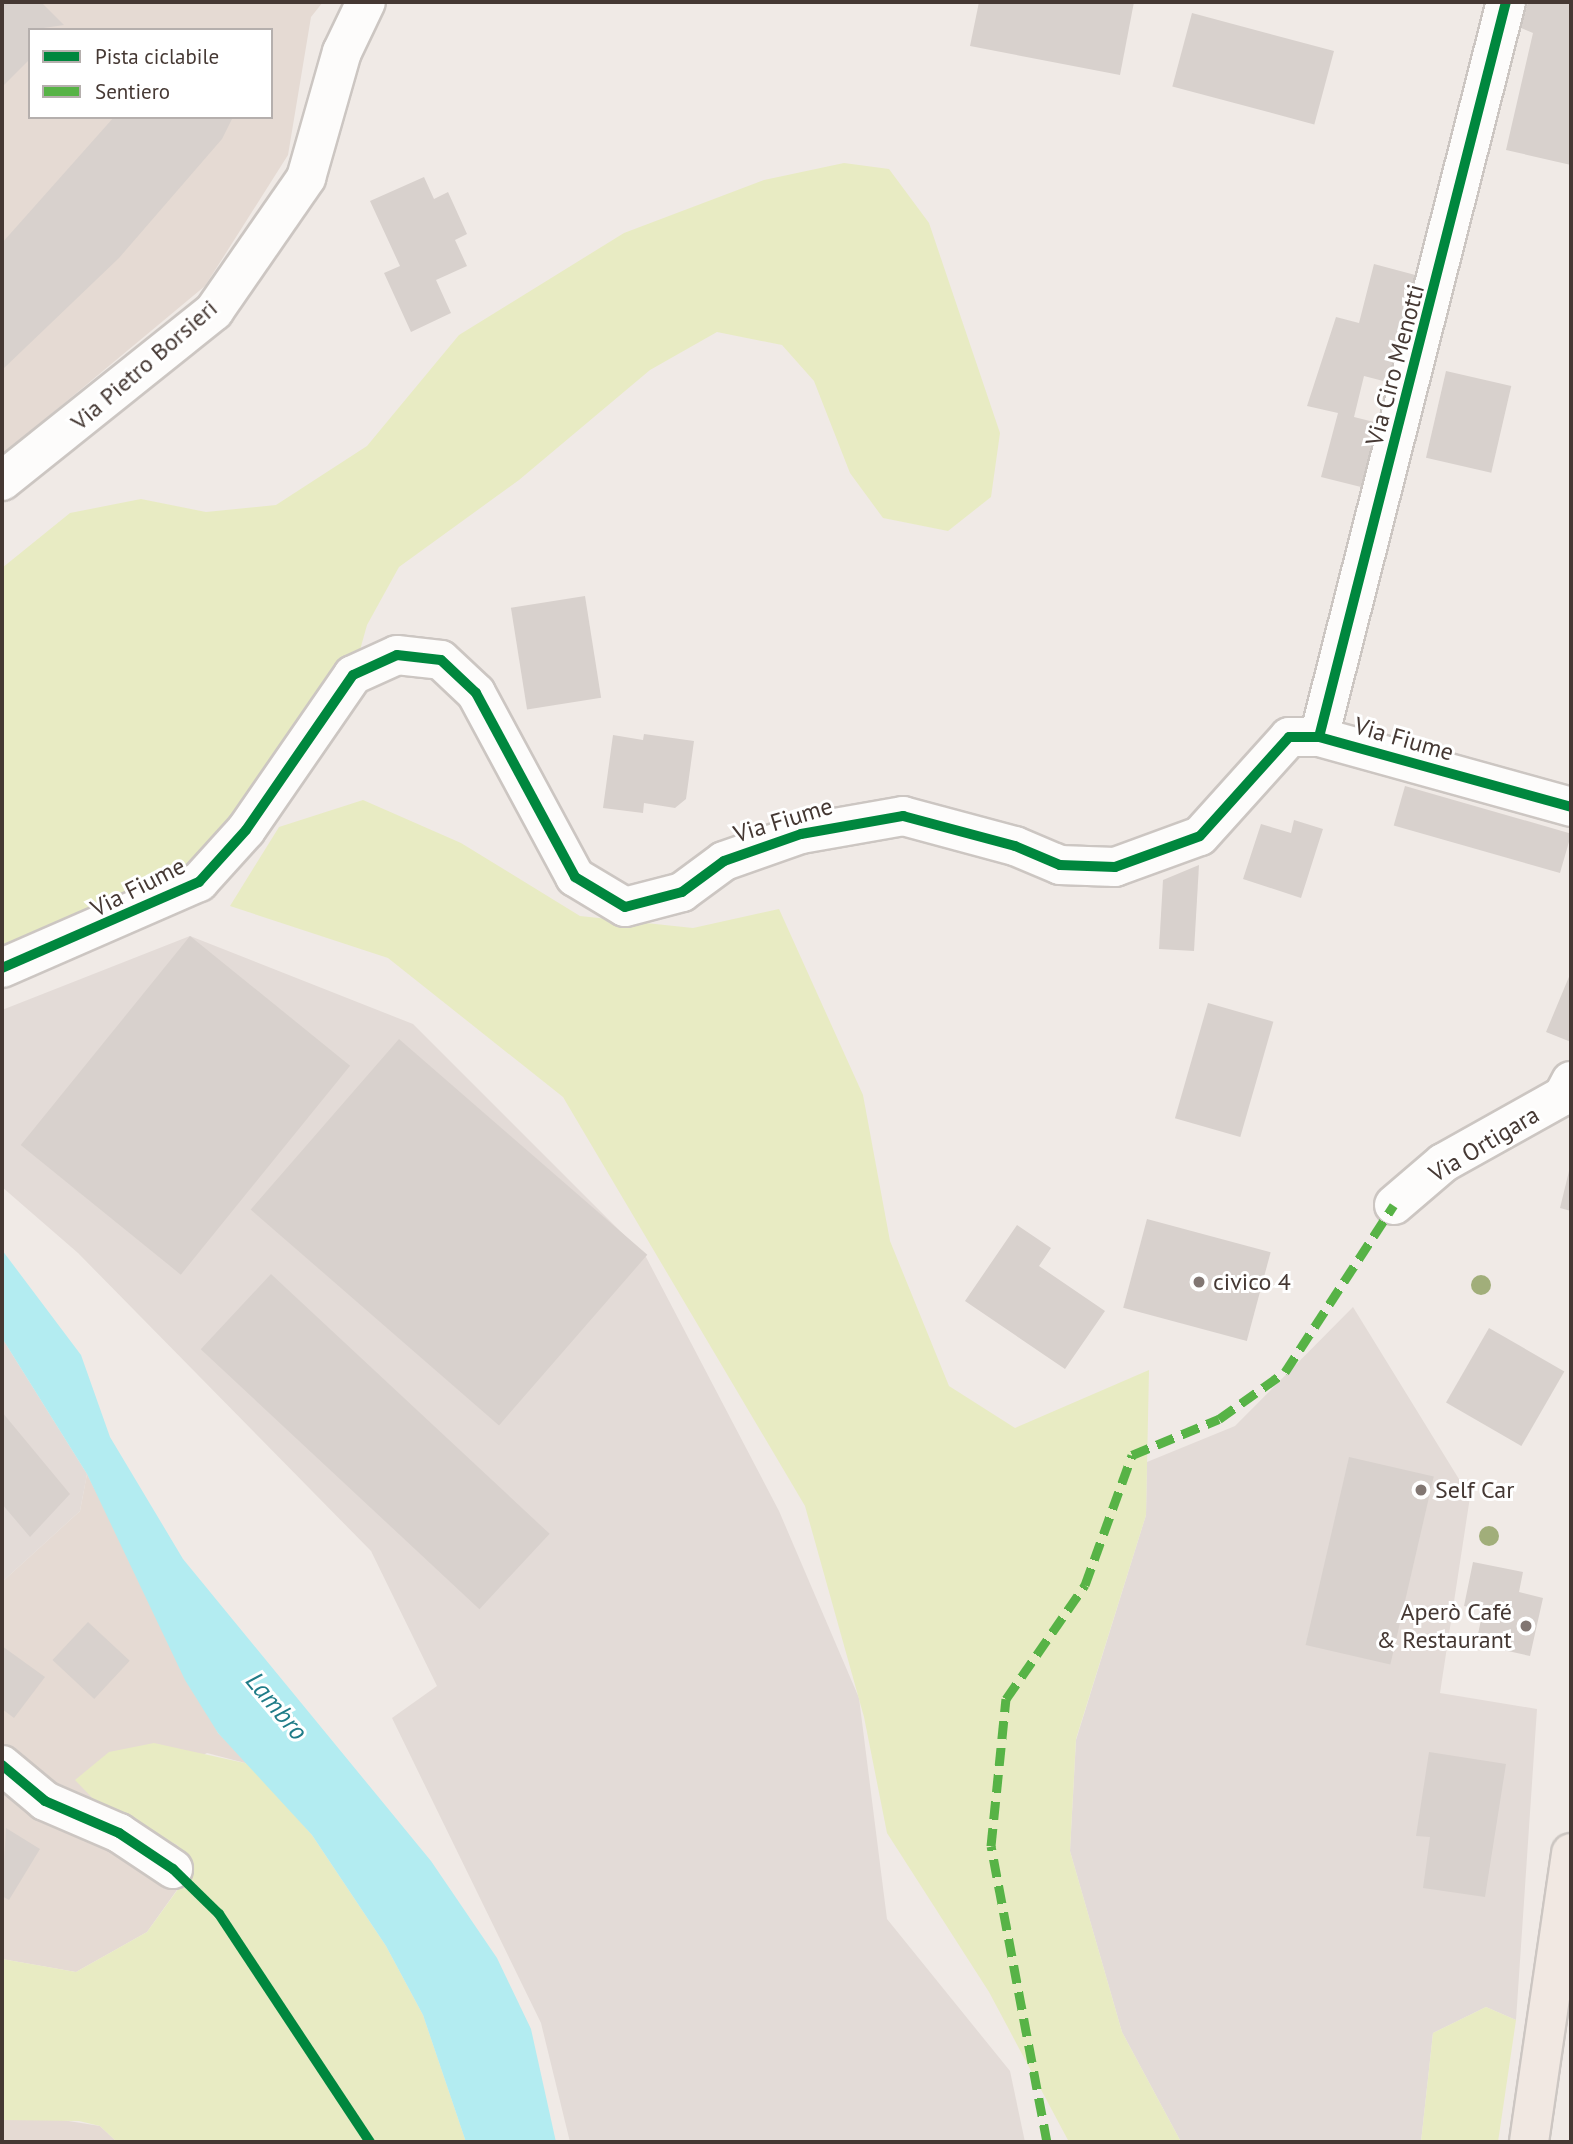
<!DOCTYPE html>
<html>
<head>
<meta charset="utf-8">
<style>
	body { margin:0 }
	#map { position:relative; width:1573px; height:2144px; overflow:hidden; background:#f0eae6; font-family:"PT Sans",sans-serif }
	div>[style] { position:absolute }
	.residential>* { inset:0; background:#e5dad3 }
	.industrial>* { inset:0; background:#e3dbd7 }
	.green>* { inset:0; background:#e8ebc3 }
	.water>* { inset:0; background:#b3ecf1 }
	.building>* { inset:0; background:#d8d1cd; transform-origin:0 0 }
	.roads { filter:drop-shadow(2px 0 #ccc6c2) drop-shadow(-2px 0 #ccc6c2) drop-shadow(0 2px #ccc6c2) drop-shadow(0 -2px #ccc6c2) }
	.minor>* { height:38px; margin:-19px; padding:0 19px; transform-origin:19px; border-radius:19px; background:#fdfcfb }
	.major>* { height:38px; margin:-19px; padding:0 19px; transform-origin:19px; border-radius:19px; background:#f1e8e2 }
	.quiet>* { height:9px; margin-top:-4.5px; transform-origin:0; background:repeating-linear-gradient(90deg,#57b346 0 18px,transparent 0 27px) }
	.cycleway>* { height:10px; margin:-5px; padding:0 5px; transform-origin:5px; border-radius:5px; background:#00873e }
	.trees>* { width:20px; height:20px; margin:-10px; border-radius:50%; background:#a1ae7a }
	.dots>* { width:19px; height:19px; translate:-50% -50%; box-sizing:border-box; border:4px solid #fff; border-radius:50% }
	span { translate:-50% -50%; white-space:nowrap; text-align:center; line-height:1.15; -webkit-text-stroke:6px #fff; paint-order:stroke }
	.street-label { font-size:24px; color:#453833 }
	.poi-label { font-size:24px; color:#453833 }
	.left { translate:0 -50%; text-align:left }
	.right { translate:-100% -50%; text-align:right }
	.water-label { font-size:26px; color:#1e7b87; font-style:italic }
	.frame { position:absolute; inset:0; border:4px solid #453833; pointer-events:none }
	.legend { position:absolute; left:28px; top:28px; width:245px; height:91px; box-sizing:border-box; background:#fff; border:2px solid #b5afad; margin:0; padding:9px 12px; list-style:none; font-size:21px; color:#453833 }
	.legend li { display:flex; align-items:center; gap:14px; height:35px }
	.legend b { width:35px; border:2px solid #b5afad }
</style>
</head>
<body>
<div id="map">
	<div class="residential">
		<div style="clip-path:polygon(evenodd,2px 2px,323px 2px,311px 17px,288px 155px,205px 286px,2px 455px,2px 2px,30px 30px,271px 30px,271px 117px,30px 117px,30px 30px)"></div>
		<div style="clip-path:polygon(87px 1474px,218px 1733px,249px 1764px,207px 1753px,100px 1806px,177px 1845px,194px 1866px,147px 1932px,76px 1972px,2px 1959px,2px 1582px,80px 1511px)"></div>
		<div style="clip-path:polygon(43px 2117px,100px 2126px,117px 2142px,2px 2142px,2px 2120px)"></div>
	</div>
	<div class="industrial">
		<div style="clip-path:polygon(190px 936px,413px 1024px,646px 1257px,779px 1511px,859px 1698px,887px 1919px,1010px 2071px,1025px 2142px,570px 2142px,541px 2023px,392px 1718px,437px 1686px,371px 1551px,78px 1253px,2px 1187px,2px 1010px)"></div>
		<div style="clip-path:polygon(1353px 1307px,1470px 1497px,1440px 1693px,1537px 1709px,1516px 2020px,1486px 2007px,1433px 2033px,1421px 2142px,1181px 2142px,1122px 2032px,1070px 1851px,1076px 1740px,1146px 1515px,1147px 1462px,1235px 1426px)"></div>
		<div style="clip-path:polygon(2px 1338px,87px 1474px,80px 1511px,2px 1582px)"></div>
	</div>
	<div class="green">
		<div style="clip-path:polygon(844px 163px,889px 169px,929px 223px,1000px 433px,991px 497px,948px 531px,883px 518px,850px 473px,814px 381px,782px 345px,717px 332px,650px 370px,519px 480px,399px 567px,367px 625px,353px 675px,199px 882px,2px 968px,2px 568px,70px 513px,141px 499px,206px 512px,276px 505px,367px 446px,459px 335px,624px 233px,764px 180px)"></div>
		<div style="clip-path:polygon(363px 800px,461px 843px,580px 916px,693px 928px,779px 909px,863px 1095px,890px 1241px,949px 1386px,1015px 1428px,1149px 1370px,1146px 1515px,1076px 1739px,1070px 1851px,1122px 2032px,1181px 2142px,1069px 2142px,989px 1992px,887px 1833px,864px 1717px,805px 1506px,563px 1097px,388px 958px,230px 906px,279px 827px)"></div>
		<div style="clip-path:polygon(154px 1743px,249px 1764px,312px 1835px,386px 1946px,423px 2015px,466px 2142px,117px 2142px,100px 2126px,79px 2121px,2px 2120px,2px 1959px,76px 1972px,147px 1932px,194px 1867px,177px 1845px,100px 1806px,75px 1780px,109px 1752px)"></div>
		<div style="clip-path:polygon(1486px 2007px,1516px 2020px,1498px 2142px,1421px 2142px,1433px 2033px)"></div>
	</div>
	<div class="water">
		<div style="clip-path:polygon(2px 1250px,81px 1355px,110px 1437px,183px 1559px,431px 1861px,497px 1958px,531px 2029px,556px 2142px,466px 2142px,423px 2015px,386px 1946px,312px 1835px,218px 1733px,185px 1680px,87px 1474px,2px 1338px)"></div>
	</div>
	<div class="building">
		<div style="clip-path:polygon(2px 2px,41px 2px,64px 25px,30px 30px,30px 59px,2px 87px)"></div>
		<div style="clip-path:polygon(979px 2px,1134px 2px,1120px 75px,970px 46px)"></div>
		<div style="clip-path:polygon(1528px 2px,1571px 2px,1571px 165px,1506px 150px,1533px 33px,1521px 28px)"></div>
		<div style="left:1192px;top:13px;width:147px;height:76px;rotate:15deg"></div>
		<div style="clip-path:polygon(114px 117px,233px 117px,222px 139px,119px 258px,2px 370px,2px 243px)"></div>
		<div style="clip-path:polygon(424px 177px,434px 199px,448px 192px,467px 234px,455px 240px,467px 266px,436px 280px,451px 313px,411px 332px,384px 273px,400px 266px,370px 201px)"></div>
		<div style="clip-path:polygon(1374px 264px,1419px 276px,1391px 383px,1364px 376px,1354px 417px,1382px 424px,1365px 488px,1321px 477px,1338px 413px,1307px 406px,1336px 317px,1359px 323px)"></div>
		<div style="left:1446px;top:371px;width:67px;height:89px;rotate:13deg"></div>
		<div style="left:585px;top:596px;width:103px;height:75px;rotate:81deg"></div>
		<div style="clip-path:polygon(644px 734px,694px 741px,686px 799px,675px 808px,644px 803px,643px 813px,603px 808px,613px 735px,643px 740px)"></div>
		<div style="left:1405px;top:786px;width:173px;height:41px;rotate:16deg"></div>
		<div style="clip-path:polygon(1294px 820px,1323px 829px,1301px 898px,1243px 879px,1261px 824px,1291px 833px)"></div>
		<div style="clip-path:polygon(1199px 865px,1194px 951px,1159px 949px,1163px 880px)"></div>
		<div style="left:190px;top:936px;width:206px;height:269px;rotate:39deg"></div>
		<div style="clip-path:polygon(1571px 972px,1571px 1042px,1546px 1032px)"></div>
		<div style="left:1208px;top:1003px;width:68px;height:120px;rotate:16deg"></div>
		<div style="left:399px;top:1039px;width:329px;height:226px;rotate:41deg"></div>
		<div style="clip-path:polygon(1570px 1167px,1571px 1167px,1571px 1211px,1560px 1208px)"></div>
		<div style="left:1147px;top:1219px;width:128px;height:92px;rotate:15deg"></div>
		<div style="clip-path:polygon(1017px 1225px,1051px 1248px,1039px 1266px,1105px 1311px,1065px 1369px,965px 1301px)"></div>
		<div style="left:271px;top:1274px;width:381px;height:103px;rotate:43deg"></div>
		<div style="left:1489px;top:1328px;width:87px;height:86px;rotate:30deg"></div>
		<div style="clip-path:polygon(2px 1412px,70px 1494px,30px 1537px,2px 1504px)"></div>
		<div style="left:1349px;top:1457px;width:87px;height:193px;rotate:13deg"></div>
		<div style="clip-path:polygon(1473px 1562px,1523px 1572px,1519px 1592px,1543px 1598px,1530px 1656px,1476px 1644px,1483px 1610px,1464px 1606px)"></div>
		<div style="left:88px;top:1622px;width:57px;height:52px;rotate:43deg"></div>
		<div style="clip-path:polygon(2px 1646px,45px 1677px,14px 1718px,2px 1709px)"></div>
		<div style="clip-path:polygon(1429px 1752px,1506px 1764px,1485px 1897px,1423px 1888px,1430px 1837px,1416px 1836px)"></div>
		<div style="clip-path:polygon(6px 1828px,40px 1849px,9px 1900px,2px 1896px)"></div>
	</div>
	<div class="roads">
		<div class="minor">
			<div style="left:2px;top:481px;width:272px;rotate:-38.7deg"></div>
			<div style="left:214px;top:311px;width:162px;rotate:-55.3deg"></div>
			<div style="left:306px;top:178px;width:131px;rotate:-74.1deg"></div>
			<div style="left:342px;top:52px;width:55px;rotate:-64.4deg"></div>
			<div style="left:1319px;top:737px;width:758px;rotate:-75.73deg"></div>
			<div style="left:2px;top:968px;width:215px;rotate:-23.6deg"></div>
			<div style="left:199px;top:882px;width:70px;rotate:-47.9deg"></div>
			<div style="left:246px;top:830px;width:188px;rotate:-55.4deg"></div>
			<div style="left:353px;top:675px;width:48px;rotate:-24.4deg"></div>
			<div style="left:397px;top:655px;width:44px;rotate:6.5deg"></div>
			<div style="left:441px;top:660px;width:48px;rotate:43.3deg"></div>
			<div style="left:476px;top:693px;width:209px;rotate:61.7deg"></div>
			<div style="left:575px;top:877px;width:58px;rotate:31deg"></div>
			<div style="left:625px;top:907px;width:59px;rotate:-14.7deg"></div>
			<div style="left:682px;top:892px;width:52px;rotate:-36.4deg"></div>
			<div style="left:724px;top:861px;width:82px;rotate:-19.3deg"></div>
			<div style="left:801px;top:834px;width:104px;rotate:-10deg"></div>
			<div style="left:903px;top:816px;width:116px;rotate:15deg"></div>
			<div style="left:1015px;top:846px;width:49px;rotate:22.9deg"></div>
			<div style="left:1060px;top:865px;width:55px;rotate:2.1deg"></div>
			<div style="left:1115px;top:867px;width:90px;rotate:-20deg"></div>
			<div style="left:1200px;top:836px;width:133px;rotate:-48deg"></div>
			<div style="left:1289px;top:737px;width:30px"></div>
			<div style="left:1319px;top:737px;width:262px;rotate:15.5deg"></div>
			<div style="left:1394px;top:1205px;width:65px;rotate:-40.6deg"></div>
			<div style="left:1443px;top:1163px;width:137px;rotate:-29.2deg"></div>
			<div style="left:1563px;top:1096px;width:17px;rotate:-62deg"></div>
			<div style="left:2px;top:1765px;width:56px;rotate:39.9deg"></div>
			<div style="left:45px;top:1801px;width:81px;rotate:23.4deg"></div>
			<div style="left:119px;top:1833px;width:65px;rotate:33.7deg"></div>
		</div>
		<div class="major">
			<div style="left:1529px;top:2142px;width:292px;rotate:-81.7deg"></div>
		</div>
	</div>
	<div class="quiet">
		<div style="left:1047px;top:2142px;width:301px;rotate:-100.7deg"></div>
		<div style="left:991px;top:1846px;width:148px;rotate:-84.2deg"></div>
		<div style="left:1006px;top:1699px;width:139px;rotate:-55.3deg"></div>
		<div style="left:1085px;top:1585px;width:138px;rotate:-70.1deg"></div>
		<div style="left:1132px;top:1455px;width:94px;rotate:-22.5deg"></div>
		<div style="left:1219px;top:1419px;width:81px;rotate:-35.5deg"></div>
		<div style="left:1285px;top:1372px;width:199px;rotate:-56.9deg"></div>
	</div>
	<div class="cycleway">
		<div style="left:1319px;top:737px;width:758px;rotate:-75.73deg"></div>
		<div style="left:2px;top:968px;width:215px;rotate:-23.6deg"></div>
		<div style="left:199px;top:882px;width:70px;rotate:-47.9deg"></div>
		<div style="left:246px;top:830px;width:188px;rotate:-55.4deg"></div>
		<div style="left:353px;top:675px;width:48px;rotate:-24.4deg"></div>
		<div style="left:397px;top:655px;width:44px;rotate:6.5deg"></div>
		<div style="left:441px;top:660px;width:48px;rotate:43.3deg"></div>
		<div style="left:476px;top:693px;width:209px;rotate:61.7deg"></div>
		<div style="left:575px;top:877px;width:58px;rotate:31deg"></div>
		<div style="left:625px;top:907px;width:59px;rotate:-14.7deg"></div>
		<div style="left:682px;top:892px;width:52px;rotate:-36.4deg"></div>
		<div style="left:724px;top:861px;width:82px;rotate:-19.3deg"></div>
		<div style="left:801px;top:834px;width:104px;rotate:-10deg"></div>
		<div style="left:903px;top:816px;width:116px;rotate:15deg"></div>
		<div style="left:1015px;top:846px;width:49px;rotate:22.9deg"></div>
		<div style="left:1060px;top:865px;width:55px;rotate:2.1deg"></div>
		<div style="left:1115px;top:867px;width:90px;rotate:-20deg"></div>
		<div style="left:1200px;top:836px;width:133px;rotate:-48deg"></div>
		<div style="left:1289px;top:737px;width:30px"></div>
		<div style="left:1319px;top:737px;width:262px;rotate:15.5deg"></div>
		<div style="left:2px;top:1765px;width:56px;rotate:39.9deg"></div>
		<div style="left:45px;top:1801px;width:81px;rotate:23.4deg"></div>
		<div style="left:119px;top:1833px;width:65px;rotate:33.7deg"></div>
		<div style="left:173px;top:1869px;width:64px;rotate:44.4deg"></div>
		<div style="left:219px;top:1914px;width:273px;rotate:56.5deg"></div>
	</div>
	<div class="trees">
		<div style="left:1481px;top:1285px"></div>
		<div style="left:1489px;top:1536px"></div>
	</div>
	<div class="dots">
		<div style="left:1199px;top:1282px;background:#817672"></div>
		<div style="left:1421px;top:1490px;background:#817672"></div>
		<div style="left:1526px;top:1626px;background:#817672"></div>
	</div>
	<div class="street-label">
		<span style="left:144px;top:365px;rotate:-41deg">Via Pietro Borsieri</span>
		<span style="left:1395px;top:365px;rotate:-75deg">Via Ciro Menotti</span>
		<span style="left:1404px;top:739px;rotate:16deg">Via Fiume</span>
		<span style="left:783px;top:820px;rotate:-17deg">Via Fiume</span>
		<span style="left:138px;top:887px;rotate:-27deg">Via Fiume</span>
		<span style="left:1484px;top:1144px;rotate:-31deg">Via Ortigara</span>
	</div>
	<div class="poi-label">
		<span class="left" style="left:1213px;top:1282px">civico 4</span>
		<span class="left" style="left:1435px;top:1490px">Self Car</span>
		<span class="right" style="left:1512px;top:1626px">Aperò Café<br>&amp; Restaurant</span>
	</div>
	<div class="water-label">
		<span style="left:277px;top:1706px;rotate:50deg">Lambro</span>
	</div>
	<div class="frame"></div>
	<ul class="legend">
	<li><b style="height:9px;background:#00873e"></b>Pista ciclabile</li>
	<li><b style="height:9px;background:#57b346"></b>Sentiero</li>
	</ul>
</div>
</body>
</html>
